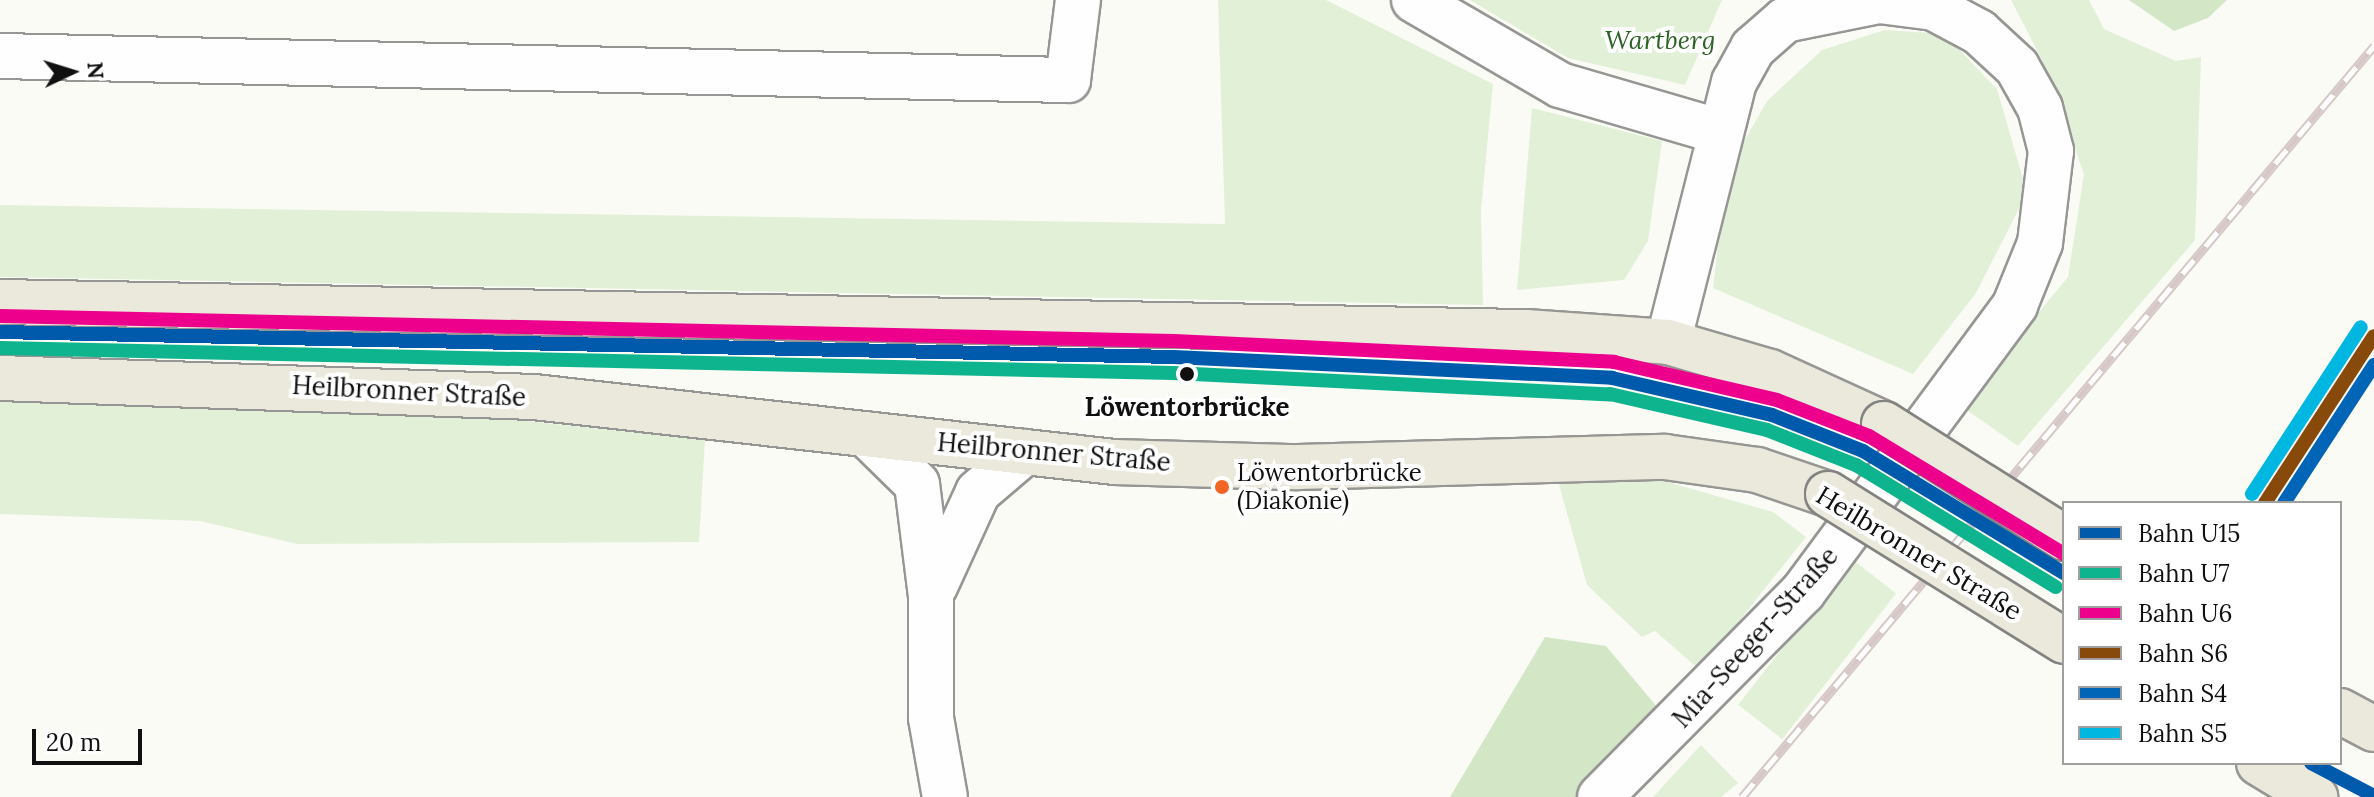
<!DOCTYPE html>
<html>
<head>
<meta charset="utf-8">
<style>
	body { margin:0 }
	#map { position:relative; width:2374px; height:797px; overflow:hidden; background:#fbfbf6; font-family:Lora,serif }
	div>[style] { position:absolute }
	.green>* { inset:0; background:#e3f0d8; transform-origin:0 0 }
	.forest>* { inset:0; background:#d3e7c6 }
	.roads { filter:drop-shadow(2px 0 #969694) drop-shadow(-2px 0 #969694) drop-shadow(0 2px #969694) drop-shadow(0 -2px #969694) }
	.minor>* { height:44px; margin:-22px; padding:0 22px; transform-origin:22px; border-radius:22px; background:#fefefe }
	.major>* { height:44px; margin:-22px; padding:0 22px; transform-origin:22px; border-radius:22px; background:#ebe9dc }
	.rail>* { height:9px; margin-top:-4.5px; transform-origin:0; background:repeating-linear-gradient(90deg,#fff 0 18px,#d6c8c6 0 36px); box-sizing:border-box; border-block:2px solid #d6c8c6 }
	.bridges { filter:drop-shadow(2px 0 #838381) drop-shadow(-2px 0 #838381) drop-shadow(0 2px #838381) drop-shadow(0 -2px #838381) }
	.major-bridge>* { height:44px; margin:-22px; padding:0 22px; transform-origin:22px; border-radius:22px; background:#ebe9dc }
	.rail-1>* { height:14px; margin:-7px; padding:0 7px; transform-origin:7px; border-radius:7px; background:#005aab }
	.rail-2>* { height:14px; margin:-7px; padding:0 7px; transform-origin:7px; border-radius:7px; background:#0eb48d }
	.rail-3>* { height:14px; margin:-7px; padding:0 7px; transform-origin:7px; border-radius:7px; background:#ec008c }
	.rail-4>* { height:14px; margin:-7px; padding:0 7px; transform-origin:7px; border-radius:7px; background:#874a0a }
	.rail-5>* { height:14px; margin:-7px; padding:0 7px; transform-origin:7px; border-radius:7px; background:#0065b7 }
	.rail-6>* { height:14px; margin:-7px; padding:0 7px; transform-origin:7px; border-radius:7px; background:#00b7e1 }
	.dots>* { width:22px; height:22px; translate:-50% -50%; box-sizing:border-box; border:4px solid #fff; border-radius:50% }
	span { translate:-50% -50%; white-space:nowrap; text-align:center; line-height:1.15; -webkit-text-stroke:8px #fff; paint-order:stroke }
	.bus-label { font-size:24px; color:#101010 }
	.left { translate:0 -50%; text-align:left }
	.park-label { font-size:26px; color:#2b6324; font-style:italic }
	.street-label { font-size:26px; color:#101010 }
	.stop-label { font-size:26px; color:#101010; font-weight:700 }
	.legend { position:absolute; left:2062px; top:501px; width:280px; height:264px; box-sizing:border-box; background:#fff; border:2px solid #9f9f9f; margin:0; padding:10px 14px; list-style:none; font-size:24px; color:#101010 }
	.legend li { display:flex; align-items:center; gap:16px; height:40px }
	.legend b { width:40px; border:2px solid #9f9f9f }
	.north { position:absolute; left:32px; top:32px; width:80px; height:80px; -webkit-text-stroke:6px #fff; paint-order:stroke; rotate:86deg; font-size:22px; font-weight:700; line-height:32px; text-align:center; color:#101010 }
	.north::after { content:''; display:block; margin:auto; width:28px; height:36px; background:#101010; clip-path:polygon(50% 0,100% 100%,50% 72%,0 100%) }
	.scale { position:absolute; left:32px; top:729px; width:110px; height:36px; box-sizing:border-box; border:4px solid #101010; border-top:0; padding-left:10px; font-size:24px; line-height:28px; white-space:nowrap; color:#101010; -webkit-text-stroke:6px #fff; paint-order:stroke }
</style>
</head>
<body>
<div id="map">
	<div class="green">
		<div style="clip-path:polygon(1218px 0,1326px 0,1493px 84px,1481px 210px,1483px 305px,0 277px,0 205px,1225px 224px)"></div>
		<div style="clip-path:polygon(1470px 0,1722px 0,1685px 85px,1568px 58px)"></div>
		<div style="clip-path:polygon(2011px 0,2089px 0,2104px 29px,2176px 61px,2201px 57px,2195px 240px,2018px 446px,1961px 406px,2068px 277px,2084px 174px,2043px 62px)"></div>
		<div style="clip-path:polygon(1885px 30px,1944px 34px,1997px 89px,2027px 193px,1976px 293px,1913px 374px,1713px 288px,1726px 173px,1767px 101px,1822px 50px)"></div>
		<div style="clip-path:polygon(1532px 108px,1662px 141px,1648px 241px,1624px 280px,1517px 290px)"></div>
		<div style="clip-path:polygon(0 397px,404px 408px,705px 440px,699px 542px,297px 544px,200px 521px,0 514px)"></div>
		<div style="clip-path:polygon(1657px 479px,1773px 512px,1806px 537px,1700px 670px,1655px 631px,1642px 637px,1587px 585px,1558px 481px)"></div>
		<div style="left:1852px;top:559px;width:56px;height:185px;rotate:38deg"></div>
		<div style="clip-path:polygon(1701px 745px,1738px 783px,1721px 797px,1653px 797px)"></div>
	</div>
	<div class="forest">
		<div style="clip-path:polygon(2129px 0,2227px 0,2208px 18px,2174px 31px)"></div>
		<div style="clip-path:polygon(1545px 637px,1606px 646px,1663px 714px,1575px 797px,1450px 797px)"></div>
	</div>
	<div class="roads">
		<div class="minor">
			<div style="left:1414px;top:0;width:169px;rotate:30.2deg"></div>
			<div style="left:1560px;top:85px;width:164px;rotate:16.3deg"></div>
			<div style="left:0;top:56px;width:1068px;rotate:1.29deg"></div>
			<div style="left:1068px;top:80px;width:81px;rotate:-82.9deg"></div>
			<div style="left:866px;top:434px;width:71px;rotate:44.4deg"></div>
			<div style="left:917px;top:484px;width:113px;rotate:82.9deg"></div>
			<div style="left:931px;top:596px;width:122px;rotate:90deg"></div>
			<div style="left:931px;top:718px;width:80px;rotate:80deg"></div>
			<div style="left:935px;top:586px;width:103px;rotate:-65.4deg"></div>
			<div style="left:978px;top:492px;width:62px;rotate:-40.4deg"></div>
			<div style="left:1600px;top:797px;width:289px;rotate:-45.3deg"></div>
			<div style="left:1803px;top:592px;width:357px;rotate:-53.5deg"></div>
			<div style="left:2015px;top:305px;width:67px;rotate:-68deg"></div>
			<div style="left:2040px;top:243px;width:93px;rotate:-83.2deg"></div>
			<div style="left:2051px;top:151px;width:44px;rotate:-104.3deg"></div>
			<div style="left:2040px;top:108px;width:47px;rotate:-119.3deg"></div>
			<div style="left:2017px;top:67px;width:52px;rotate:-137.4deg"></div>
			<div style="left:1979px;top:32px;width:51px;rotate:-151.9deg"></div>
			<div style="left:1934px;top:8px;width:55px;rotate:-172.7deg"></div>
			<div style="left:1879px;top:1px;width:96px;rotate:168.6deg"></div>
			<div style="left:1785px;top:20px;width:43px;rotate:138.8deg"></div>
			<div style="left:1753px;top:48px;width:39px;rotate:119deg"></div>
			<div style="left:1734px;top:82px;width:268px;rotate:104.2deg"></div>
		</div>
		<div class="major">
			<div style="left:0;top:302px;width:1526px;rotate:1.13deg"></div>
			<div style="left:1526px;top:332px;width:142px;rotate:4deg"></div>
			<div style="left:1668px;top:342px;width:106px;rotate:16.4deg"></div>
			<div style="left:1770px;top:372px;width:125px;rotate:24.5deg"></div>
			<div style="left:0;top:378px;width:534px;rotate:2.04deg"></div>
			<div style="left:534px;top:397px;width:584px;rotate:6.39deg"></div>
			<div style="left:1114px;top:462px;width:184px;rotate:1.6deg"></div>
			<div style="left:1298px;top:467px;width:367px;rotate:-1.6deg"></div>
			<div style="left:1665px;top:457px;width:93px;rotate:8deg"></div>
			<div style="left:1757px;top:470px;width:75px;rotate:18.7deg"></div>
			<div style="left:2340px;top:711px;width:38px;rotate:28deg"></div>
			<div style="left:2259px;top:763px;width:66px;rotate:31.3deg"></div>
		</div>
	</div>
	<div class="rail">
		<div style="left:1742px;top:797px;width:982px;rotate:-49.92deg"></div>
	</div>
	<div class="bridges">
		<div class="major-bridge">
			<div style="left:1884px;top:424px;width:213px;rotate:32.3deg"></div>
			<div style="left:1828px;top:494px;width:278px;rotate:31.9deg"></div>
		</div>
	</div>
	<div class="rail-1">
		<div style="left:0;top:332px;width:1174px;rotate:1.22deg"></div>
		<div style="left:1174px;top:357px;width:439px;rotate:2.7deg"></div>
		<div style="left:1612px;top:378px;width:164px;rotate:13deg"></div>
		<div style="left:1772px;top:415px;width:98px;rotate:21.6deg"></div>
		<div style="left:1863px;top:451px;width:235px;rotate:31.3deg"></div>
		<div style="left:2311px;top:763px;width:71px;rotate:27.6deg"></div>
	</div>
	<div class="rail-2">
		<div style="left:0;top:348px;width:1173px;rotate:1.22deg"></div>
		<div style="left:1173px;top:373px;width:438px;rotate:2.8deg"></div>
		<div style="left:1610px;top:394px;width:161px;rotate:12.9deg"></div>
		<div style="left:1767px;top:430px;width:96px;rotate:21.5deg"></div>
		<div style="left:1856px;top:465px;width:234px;rotate:31.4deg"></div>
	</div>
	<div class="rail-3">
		<div style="left:0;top:316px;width:1174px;rotate:1.22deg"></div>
		<div style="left:1174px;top:341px;width:441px;rotate:2.7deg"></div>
		<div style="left:1614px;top:362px;width:167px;rotate:13.1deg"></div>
		<div style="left:1777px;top:400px;width:99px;rotate:21.4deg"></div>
		<div style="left:1869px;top:436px;width:228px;rotate:31.2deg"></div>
	</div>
	<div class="rail-4">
		<div style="left:2265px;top:503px;width:199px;rotate:-56.9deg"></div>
	</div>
	<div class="rail-5">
		<div style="left:2284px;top:503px;width:165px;rotate:-56.9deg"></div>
	</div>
	<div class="rail-6">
		<div style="left:2252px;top:494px;width:199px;rotate:-56.9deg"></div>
	</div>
	<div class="dots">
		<div style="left:1187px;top:374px;background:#101010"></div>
		<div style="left:1222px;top:487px;background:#f26522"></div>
	</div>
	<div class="bus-label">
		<span class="left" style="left:1237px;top:487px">Löwentorbrücke<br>(Diakonie)</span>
	</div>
	<div class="park-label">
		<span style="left:1660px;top:40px">Wartberg</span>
	</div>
	<div class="street-label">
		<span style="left:409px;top:391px;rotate:3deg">Heilbronner Straße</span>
		<span style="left:1054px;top:452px;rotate:5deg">Heilbronner Straße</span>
		<span style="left:1919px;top:553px;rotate:31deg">Heilbronner Straße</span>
		<span style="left:1755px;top:637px;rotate:-48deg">Mia-Seeger-Straße</span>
	</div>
	<div class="stop-label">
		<span style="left:1187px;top:407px">Löwentorbrücke</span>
	</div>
	<ul class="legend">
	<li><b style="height:10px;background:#005aab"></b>Bahn U15</li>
	<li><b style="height:10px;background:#0eb48d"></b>Bahn U7</li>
	<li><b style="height:10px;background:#ec008c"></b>Bahn U6</li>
	<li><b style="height:10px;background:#874a0a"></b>Bahn S6</li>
	<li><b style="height:10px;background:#0065b7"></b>Bahn S4</li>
	<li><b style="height:10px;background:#00b7e1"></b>Bahn S5</li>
	</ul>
	<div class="north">N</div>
	<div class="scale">20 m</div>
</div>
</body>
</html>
